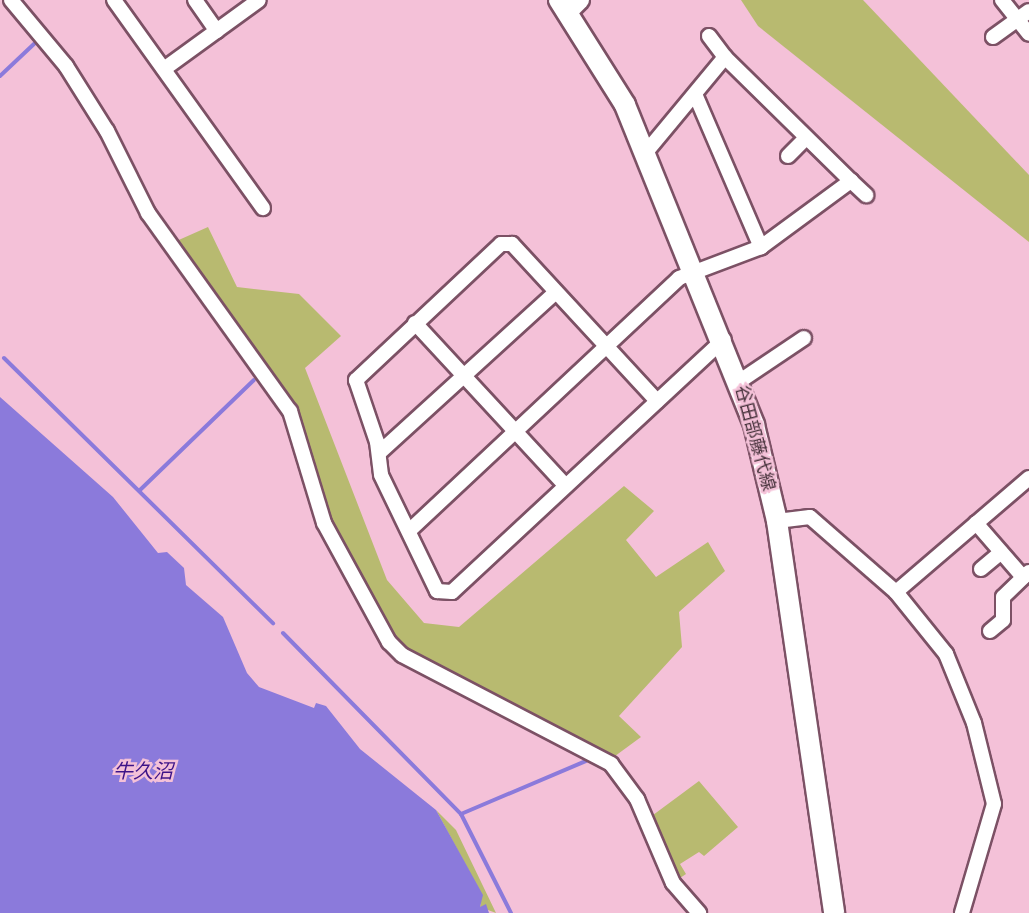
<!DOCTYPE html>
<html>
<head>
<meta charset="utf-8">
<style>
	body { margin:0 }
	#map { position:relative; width:1029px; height:913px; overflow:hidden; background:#f4c1d8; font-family:"Fira Sans Condensed","Noto Sans JP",sans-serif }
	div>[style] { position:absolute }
	.green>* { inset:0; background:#b8ba70 }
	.water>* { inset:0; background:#8b7adb }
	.stream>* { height:4px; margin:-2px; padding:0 2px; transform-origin:2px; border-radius:2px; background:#8b7adb }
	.roads { filter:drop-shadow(2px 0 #7c5165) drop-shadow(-2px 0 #7c5165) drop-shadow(0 2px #7c5165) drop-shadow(0 -2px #7c5165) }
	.minor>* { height:14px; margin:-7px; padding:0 7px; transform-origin:7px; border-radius:7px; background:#fff }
	.tertiary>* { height:18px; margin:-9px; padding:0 9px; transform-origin:9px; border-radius:9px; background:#fff }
	.secondary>* { height:20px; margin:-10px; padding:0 10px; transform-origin:10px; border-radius:10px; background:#fff }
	span { translate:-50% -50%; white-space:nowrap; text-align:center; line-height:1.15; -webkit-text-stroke:5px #f4c1d8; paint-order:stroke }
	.street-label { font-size:18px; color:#46323b }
	.water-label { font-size:20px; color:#3d1388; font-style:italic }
</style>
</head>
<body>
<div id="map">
	<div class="green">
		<div style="clip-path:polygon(741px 0,863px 0,1029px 175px,1029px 242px,758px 26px)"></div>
		<div style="clip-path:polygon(208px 227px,237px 287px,299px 294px,341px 336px,305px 368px,387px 580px,424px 623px,459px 627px,624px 486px,654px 511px,626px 540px,656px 577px,708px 542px,725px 571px,679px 612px,682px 647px,619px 716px,641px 737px,611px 759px,396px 643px,327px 518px,296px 412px,273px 373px,172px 243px)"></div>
		<div style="clip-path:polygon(699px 781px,738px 827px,704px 856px,699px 852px,680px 864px,686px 874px,677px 880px,649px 818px)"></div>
		<div style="clip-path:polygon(436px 810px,456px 830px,496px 913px,480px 907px,482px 895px)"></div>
	</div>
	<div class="water">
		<div style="clip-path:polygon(0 397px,113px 497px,158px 553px,167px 552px,184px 568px,186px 585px,223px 617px,247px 673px,259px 687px,314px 708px,316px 703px,326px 706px,360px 749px,436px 810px,483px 895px,480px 907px,486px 904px,489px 913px,0 913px)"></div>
	</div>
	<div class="stream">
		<div style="left:0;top:76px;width:47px;rotate:-43.3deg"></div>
		<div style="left:4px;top:358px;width:378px;rotate:44.6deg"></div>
		<div style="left:140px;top:490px;width:158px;rotate:-44deg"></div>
		<div style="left:283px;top:633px;width:254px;rotate:45.5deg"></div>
		<div style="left:461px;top:814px;width:111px;rotate:63.2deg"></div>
		<div style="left:461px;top:814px;width:136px;rotate:-23deg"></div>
	</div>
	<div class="roads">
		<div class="minor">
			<div style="left:11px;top:0;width:86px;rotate:50.2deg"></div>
			<div style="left:66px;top:66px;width:77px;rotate:57.8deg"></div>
			<div style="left:107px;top:131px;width:92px;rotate:63.4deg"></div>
			<div style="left:148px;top:213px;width:244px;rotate:54.4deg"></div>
			<div style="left:290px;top:411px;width:117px;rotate:73.1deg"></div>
			<div style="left:324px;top:523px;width:136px;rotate:61.4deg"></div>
			<div style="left:389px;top:642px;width:18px;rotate:45deg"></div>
			<div style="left:402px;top:655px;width:236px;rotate:27.5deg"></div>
			<div style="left:611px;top:764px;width:44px;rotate:53.4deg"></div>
			<div style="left:637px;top:799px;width:91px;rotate:66.8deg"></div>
			<div style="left:673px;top:883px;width:40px;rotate:49deg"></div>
			<div style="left:114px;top:0;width:256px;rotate:54.4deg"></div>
			<div style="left:195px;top:0;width:38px;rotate:55deg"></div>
			<div style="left:1002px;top:0;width:43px;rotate:51.5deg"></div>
			<div style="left:709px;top:36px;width:26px;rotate:53deg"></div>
			<div style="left:993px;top:37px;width:44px;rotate:-35.8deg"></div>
			<div style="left:164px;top:69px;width:117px;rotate:-36deg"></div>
			<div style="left:695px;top:94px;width:167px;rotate:66.7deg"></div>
			<div style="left:788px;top:156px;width:25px;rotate:-45deg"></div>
			<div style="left:851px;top:181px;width:21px;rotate:43deg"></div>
			<div style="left:415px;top:323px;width:221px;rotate:47.2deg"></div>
			<div style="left:740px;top:381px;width:77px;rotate:-33.9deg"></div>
			<div style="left:657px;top:401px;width:214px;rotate:-132.7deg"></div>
			<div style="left:512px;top:244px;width:11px;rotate:180deg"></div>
			<div style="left:501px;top:244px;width:199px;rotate:136.8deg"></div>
			<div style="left:356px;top:380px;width:65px;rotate:71.3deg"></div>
			<div style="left:377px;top:442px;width:33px;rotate:83deg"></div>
			<div style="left:381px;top:475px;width:129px;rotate:64.2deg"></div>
			<div style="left:437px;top:591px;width:15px;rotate:4deg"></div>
			<div style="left:452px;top:592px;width:371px;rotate:-42.9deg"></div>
			<div style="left:379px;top:453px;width:239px;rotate:-42.3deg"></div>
			<div style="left:777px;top:521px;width:33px;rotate:-7deg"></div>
			<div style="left:810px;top:517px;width:114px;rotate:41.1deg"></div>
			<div style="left:896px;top:592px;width:80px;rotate:51.1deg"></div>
			<div style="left:946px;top:654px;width:74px;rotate:67.9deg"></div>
			<div style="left:974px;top:723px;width:83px;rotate:76.1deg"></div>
			<div style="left:994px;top:804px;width:114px;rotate:106.4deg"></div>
			<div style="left:976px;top:523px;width:72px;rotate:49deg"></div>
			<div style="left:409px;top:531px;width:370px;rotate:-43.1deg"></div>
			<div style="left:679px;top:278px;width:88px;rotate:-20.7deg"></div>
			<div style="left:761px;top:247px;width:112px;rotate:-36.3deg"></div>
			<div style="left:851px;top:181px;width:177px;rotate:-135.5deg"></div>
			<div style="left:725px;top:57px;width:124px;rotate:129.7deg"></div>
			<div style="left:981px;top:569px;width:26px;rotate:-40deg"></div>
			<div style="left:896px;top:592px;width:175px;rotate:-40.6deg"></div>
			<div style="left:990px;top:631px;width:17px;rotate:-40deg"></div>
			<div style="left:1003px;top:620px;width:23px;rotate:-90deg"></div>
			<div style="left:1003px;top:597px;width:36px;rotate:-44deg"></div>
		</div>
		<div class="tertiary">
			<div style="left:568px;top:12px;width:17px;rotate:-45deg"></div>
		</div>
		<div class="secondary">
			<div style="left:559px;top:0;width:124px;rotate:57.8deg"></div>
			<div style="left:625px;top:105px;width:345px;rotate:68deg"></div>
			<div style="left:754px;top:425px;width:99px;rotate:76.5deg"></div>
			<div style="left:777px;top:521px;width:396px;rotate:81.7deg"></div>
		</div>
	</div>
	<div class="street-label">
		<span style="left:755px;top:438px;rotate:75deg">谷田部藤代線</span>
	</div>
	<div class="water-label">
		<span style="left:143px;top:771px">牛久沼</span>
	</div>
</div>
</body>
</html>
